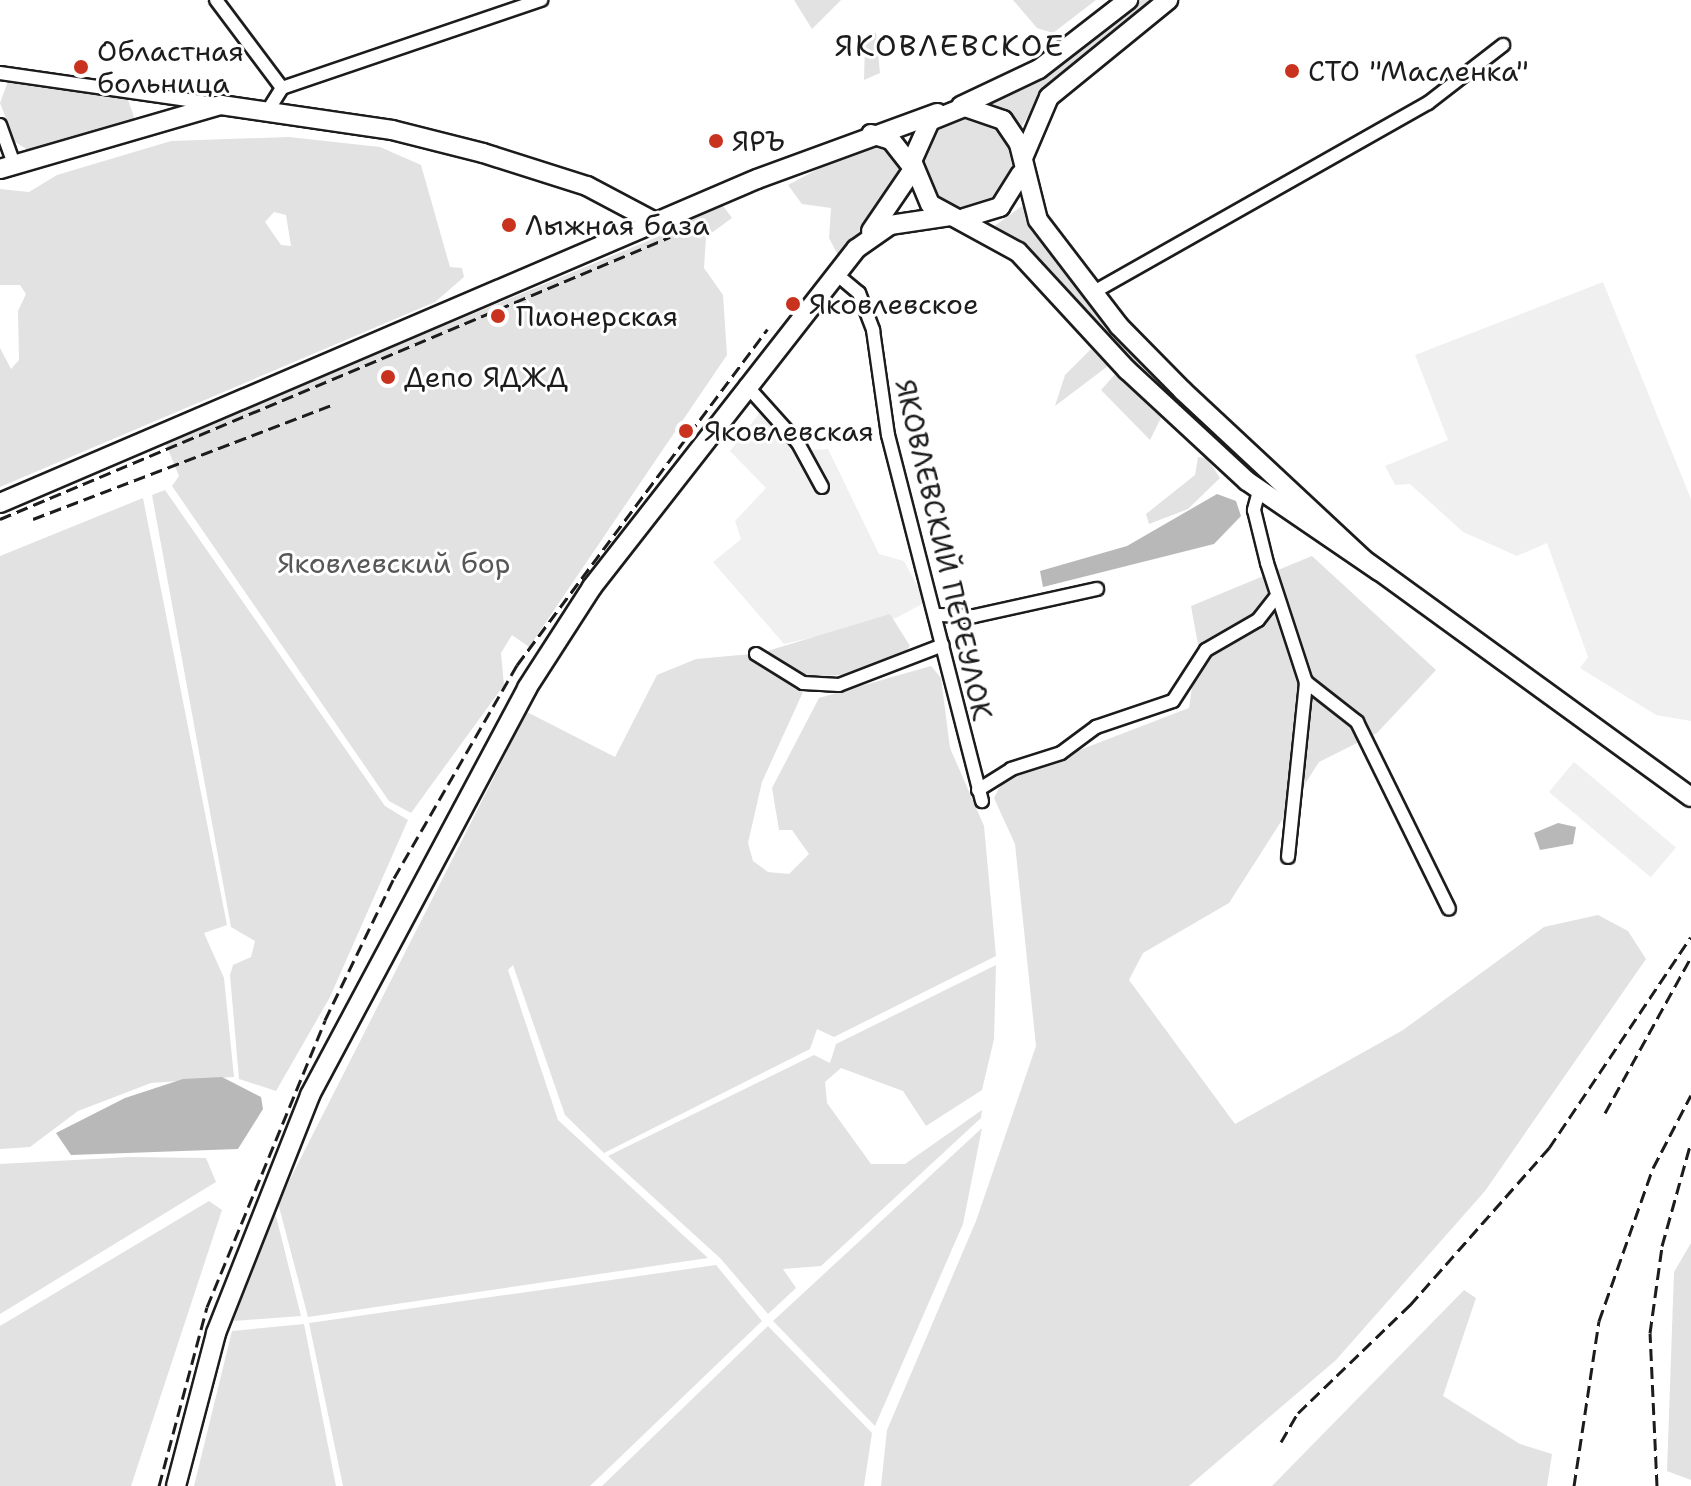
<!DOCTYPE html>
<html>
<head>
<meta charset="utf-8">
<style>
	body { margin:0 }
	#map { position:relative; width:1691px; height:1486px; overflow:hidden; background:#fff; font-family:"Shantell Sans",sans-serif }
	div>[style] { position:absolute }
	.built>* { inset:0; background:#f0f0f0; transform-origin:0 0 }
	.green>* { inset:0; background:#e2e2e2 }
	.round { border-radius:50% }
	.water>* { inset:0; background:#b8b8b8 }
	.roads { filter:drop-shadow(2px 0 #1c1c1c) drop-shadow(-2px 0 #1c1c1c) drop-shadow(0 2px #1c1c1c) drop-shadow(0 -2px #1c1c1c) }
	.street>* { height:12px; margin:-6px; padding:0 6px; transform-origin:6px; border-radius:6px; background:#fff }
	.secondary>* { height:18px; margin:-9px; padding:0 9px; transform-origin:9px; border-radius:9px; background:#fff }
	.rail>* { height:3px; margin-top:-1.5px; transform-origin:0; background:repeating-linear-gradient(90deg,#1c1c1c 0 12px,transparent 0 18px) }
	.dots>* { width:22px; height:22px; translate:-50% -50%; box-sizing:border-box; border:4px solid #fff; border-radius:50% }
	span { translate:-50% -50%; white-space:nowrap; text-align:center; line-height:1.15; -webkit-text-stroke:6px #fff; paint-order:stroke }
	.poi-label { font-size:28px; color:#1c1c1c }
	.left { translate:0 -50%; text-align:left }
	.street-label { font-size:28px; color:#1c1c1c }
	.park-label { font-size:28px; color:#575757 }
	.neighbourhood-label { font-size:30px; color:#1c1c1c; letter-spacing:2px }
</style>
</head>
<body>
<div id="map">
	<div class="built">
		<div style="clip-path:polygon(1603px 282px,1691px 499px,1691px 721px,1656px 715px,1580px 668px,1588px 657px,1547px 543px,1517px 556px,1463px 532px,1410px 484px,1395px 485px,1385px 466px,1448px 440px,1415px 355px)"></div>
		<div style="clip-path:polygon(768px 402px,811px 450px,828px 449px,879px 554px,904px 561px,926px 602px,896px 618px,784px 644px,713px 562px,741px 539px,735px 521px,766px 488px,730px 451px)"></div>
		<div style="left:1574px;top:762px;width:133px;height:39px;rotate:40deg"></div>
	</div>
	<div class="green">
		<div style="clip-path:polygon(794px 0,841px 0,812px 29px)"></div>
		<div style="clip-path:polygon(1013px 0,1096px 0,1053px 33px,1037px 28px)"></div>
		<div style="clip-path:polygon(1141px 0,1153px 0,1049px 84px,1021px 127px,992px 103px,1054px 69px)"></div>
		<div style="clip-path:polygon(876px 32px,880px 73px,864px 80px,865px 43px)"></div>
		<div style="clip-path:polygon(8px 81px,127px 97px,134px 117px,129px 126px,28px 150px,15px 142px,0 103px)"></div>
		<div class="round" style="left:922px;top:118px;width:90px;height:90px"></div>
		<div style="clip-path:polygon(evenodd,289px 137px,380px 147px,421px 165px,450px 267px,462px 268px,464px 277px,435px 302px,0 487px,0 348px,11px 369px,19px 360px,18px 311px,26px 294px,20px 285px,0 285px,0 189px,29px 192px,57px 175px,171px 141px,289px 137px,274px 212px,286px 215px,291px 246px,281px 245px,265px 222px,274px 212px)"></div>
		<div style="clip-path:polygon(869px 142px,885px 146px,903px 175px,840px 259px,829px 238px,831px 208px,802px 204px,788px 185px)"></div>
		<div style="clip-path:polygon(721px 203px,732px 218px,706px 237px,704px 268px,723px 295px,727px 355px,529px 647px,512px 635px,501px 653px,504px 685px,411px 813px,389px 801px,172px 486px,179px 476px,165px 442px,674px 230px)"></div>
		<div style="clip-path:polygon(1022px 206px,1182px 402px,1180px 407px,993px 227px)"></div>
		<div style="clip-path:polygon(1091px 349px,1108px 366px,1055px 406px,1065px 375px)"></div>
		<div style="clip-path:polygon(1116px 373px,1161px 418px,1150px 440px,1101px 390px)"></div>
		<div style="clip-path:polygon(1198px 457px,1207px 458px,1220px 478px,1188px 509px,1149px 524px,1146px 514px,1195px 475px)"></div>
		<div style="clip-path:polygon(165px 490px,385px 806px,408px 820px,330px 997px,276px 1091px,239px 1079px,230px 975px,233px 965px,251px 957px,255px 941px,231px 927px,152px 495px)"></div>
		<div style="clip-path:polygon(143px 498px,227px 925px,204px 933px,224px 978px,234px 1077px,151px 1083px,78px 1111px,30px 1147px,0 1149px,0 556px)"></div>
		<div style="clip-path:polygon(1312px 556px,1436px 670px,1377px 733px,1319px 762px,1229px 903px,1143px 953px,1129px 980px,1235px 1124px,1403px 1030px,1544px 927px,1598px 915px,1628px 931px,1646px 959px,1485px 1191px,1336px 1360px,1189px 1486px,881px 1486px,887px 1430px,976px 1221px,1036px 1046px,1015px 844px,994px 798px,1004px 779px,1189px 708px,1198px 645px,1191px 606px)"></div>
		<div style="clip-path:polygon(890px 614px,910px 646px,902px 656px,842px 675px,803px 677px,764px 652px)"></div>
		<div style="clip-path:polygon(751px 654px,803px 692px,762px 782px,748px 843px,753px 861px,768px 872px,789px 874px,809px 854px,792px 830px,779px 830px,772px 788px,819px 698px,931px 666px,941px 678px,950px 748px,984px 826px,996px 956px,834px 1037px,817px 1029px,810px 1049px,604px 1153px,565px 1115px,513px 965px,508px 970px,558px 1120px,708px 1258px,308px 1317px,278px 1203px,527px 712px,615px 757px,657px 675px,696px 659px)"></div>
		<div style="clip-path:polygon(996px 965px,994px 1039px,982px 1090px,926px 1126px,903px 1091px,841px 1068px,825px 1082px,827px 1103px,871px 1164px,905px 1164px,982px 1110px,981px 1118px,821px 1266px,783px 1269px,796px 1288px,768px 1314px,721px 1259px,608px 1156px,814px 1055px,830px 1063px,836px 1044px)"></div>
		<div style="clip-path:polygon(982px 1128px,963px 1224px,875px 1426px,773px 1321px)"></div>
		<div style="clip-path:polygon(130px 1157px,206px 1158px,216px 1182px,0 1314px,0 1164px)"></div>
		<div style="clip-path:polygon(209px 1201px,222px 1210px,131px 1486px,0 1486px,0 1326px)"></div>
		<div style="clip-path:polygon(274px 1208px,301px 1316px,234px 1321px)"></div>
		<div style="clip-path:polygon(1691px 1243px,1691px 1480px,1667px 1471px,1674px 1272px)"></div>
		<div style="clip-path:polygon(716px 1265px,762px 1321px,590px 1486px,343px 1486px,309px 1323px)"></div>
		<div style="clip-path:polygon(1464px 1290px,1476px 1298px,1443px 1396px,1520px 1444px,1552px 1454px,1547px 1486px,1272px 1486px)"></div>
		<div style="clip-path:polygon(304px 1324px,336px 1486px,194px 1486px,232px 1331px)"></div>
		<div style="clip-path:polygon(768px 1326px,872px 1433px,864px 1486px,602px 1486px)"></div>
	</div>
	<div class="water">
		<div style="clip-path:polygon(1217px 494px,1236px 501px,1241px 516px,1214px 544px,1043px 587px,1040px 571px,1127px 546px)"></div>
		<div style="clip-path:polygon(1558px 823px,1576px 827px,1573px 844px,1540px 850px,1534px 833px)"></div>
		<div style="clip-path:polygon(222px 1077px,261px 1097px,263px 1109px,238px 1149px,71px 1155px,56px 1133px,125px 1098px,183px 1079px)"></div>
	</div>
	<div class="roads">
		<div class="street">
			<div style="left:216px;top:0;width:110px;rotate:53.1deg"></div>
			<div style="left:0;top:73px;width:216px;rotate:8.2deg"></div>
			<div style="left:267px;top:112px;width:28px;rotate:-58deg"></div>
			<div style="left:282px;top:88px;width:274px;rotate:-18.8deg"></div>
			<div style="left:0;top:125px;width:41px;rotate:70.3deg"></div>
			<div style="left:835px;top:273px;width:31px;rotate:40deg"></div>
			<div style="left:859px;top:293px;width:40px;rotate:69deg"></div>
			<div style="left:873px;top:330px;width:106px;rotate:81.9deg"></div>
			<div style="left:888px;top:435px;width:378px;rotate:75.6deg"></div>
			<div style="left:1092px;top:293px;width:386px;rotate:-29.5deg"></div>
			<div style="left:1428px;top:103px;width:95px;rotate:-37.7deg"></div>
			<div style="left:746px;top:385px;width:78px;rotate:48.1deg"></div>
			<div style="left:798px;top:443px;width:50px;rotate:61.4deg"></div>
			<div style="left:1259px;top:491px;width:20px;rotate:105deg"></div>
			<div style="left:1254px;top:510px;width:55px;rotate:76.2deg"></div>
			<div style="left:1267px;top:563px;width:125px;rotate:71.9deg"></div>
			<div style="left:1306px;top:682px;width:65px;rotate:38.1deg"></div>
			<div style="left:1357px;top:722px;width:208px;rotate:63.8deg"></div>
			<div style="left:939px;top:615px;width:35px;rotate:2deg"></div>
			<div style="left:974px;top:616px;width:126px;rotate:-12.4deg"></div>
			<div style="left:756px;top:654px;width:55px;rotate:31.7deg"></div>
			<div style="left:803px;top:683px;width:36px;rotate:3deg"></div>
			<div style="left:839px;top:685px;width:111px;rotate:-21deg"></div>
			<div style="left:978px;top:790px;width:39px;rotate:-32deg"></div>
			<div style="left:1011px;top:769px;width:52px;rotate:-17.7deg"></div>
			<div style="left:1061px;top:753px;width:44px;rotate:-36.6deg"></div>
			<div style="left:1096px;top:727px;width:81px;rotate:-18.7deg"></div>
			<div style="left:1173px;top:701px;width:61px;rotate:-57.1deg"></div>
			<div style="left:1206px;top:650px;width:60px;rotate:-30deg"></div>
			<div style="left:1258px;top:620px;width:29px;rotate:-52deg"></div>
			<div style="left:1288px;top:857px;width:176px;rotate:-84.1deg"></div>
		</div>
		<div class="secondary">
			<div style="left:961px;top:106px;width:86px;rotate:-25.4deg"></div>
			<div style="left:1039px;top:69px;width:113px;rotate:-37.8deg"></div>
			<div style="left:871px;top:134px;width:21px;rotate:17deg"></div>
			<div style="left:891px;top:140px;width:34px;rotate:52deg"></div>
			<div style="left:1023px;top:158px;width:66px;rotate:-66.9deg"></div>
			<div style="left:1049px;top:97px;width:154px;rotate:-39.2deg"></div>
			<div style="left:0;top:169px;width:230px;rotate:-16.2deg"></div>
			<div style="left:221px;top:105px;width:173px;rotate:8.3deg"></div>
			<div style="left:392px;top:130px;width:94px;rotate:14.2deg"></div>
			<div style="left:483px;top:153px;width:109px;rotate:17.6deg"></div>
			<div style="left:587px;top:186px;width:79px;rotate:27.9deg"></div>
			<div style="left:964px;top:218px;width:38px;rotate:-17deg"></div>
			<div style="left:1000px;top:207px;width:39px;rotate:-58deg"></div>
			<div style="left:871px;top:231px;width:73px;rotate:-55.7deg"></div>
			<div style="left:0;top:503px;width:823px;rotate:-23.17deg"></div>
			<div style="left:757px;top:179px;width:192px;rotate:-20.1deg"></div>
			<div style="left:1379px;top:571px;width:160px;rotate:-145.7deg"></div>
			<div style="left:1247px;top:481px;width:163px;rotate:-137.2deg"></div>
			<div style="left:1127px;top:370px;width:161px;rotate:-132.7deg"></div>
			<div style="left:1018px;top:252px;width:100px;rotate:-151.4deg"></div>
			<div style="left:930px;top:204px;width:47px;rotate:-112.7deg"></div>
			<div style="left:912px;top:161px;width:44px;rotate:-65.8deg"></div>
			<div style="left:930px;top:121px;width:38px;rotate:-22deg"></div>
			<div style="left:965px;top:107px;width:40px;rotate:18.9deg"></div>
			<div style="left:1003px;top:120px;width:29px;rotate:56deg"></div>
			<div style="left:1019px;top:144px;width:78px;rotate:76deg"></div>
			<div style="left:1038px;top:220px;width:133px;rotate:52.6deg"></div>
			<div style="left:1119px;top:326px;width:91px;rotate:45.4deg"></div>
			<div style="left:1183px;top:391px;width:246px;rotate:43deg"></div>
			<div style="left:1363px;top:559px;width:405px;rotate:36deg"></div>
			<div style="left:176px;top:1486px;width:158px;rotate:-75.3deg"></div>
			<div style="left:216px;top:1333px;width:256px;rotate:-68.4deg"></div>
			<div style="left:310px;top:1095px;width:461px;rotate:-61.9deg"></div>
			<div style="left:527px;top:688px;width:120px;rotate:-57.2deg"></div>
			<div style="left:592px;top:587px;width:429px;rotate:-52deg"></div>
			<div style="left:856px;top:249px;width:42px;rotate:-35.2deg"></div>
			<div style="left:890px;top:225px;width:61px;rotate:-8.5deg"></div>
		</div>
	</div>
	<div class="rail">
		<div style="left:0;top:519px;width:727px;rotate:-22.83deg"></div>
		<div style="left:33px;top:519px;width:322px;rotate:-20.9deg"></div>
		<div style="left:1605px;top:1113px;width:176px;rotate:-61.1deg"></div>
		<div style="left:1281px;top:1442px;width:34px;rotate:-60deg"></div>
		<div style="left:1298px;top:1413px;width:156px;rotate:-44deg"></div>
		<div style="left:1410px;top:1305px;width:210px;rotate:-48.5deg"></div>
		<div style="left:1549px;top:1148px;width:254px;rotate:-56.1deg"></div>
		<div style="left:159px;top:1486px;width:185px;rotate:-75deg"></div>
		<div style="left:207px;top:1307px;width:310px;rotate:-67.6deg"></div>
		<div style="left:325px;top:1020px;width:158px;rotate:-64.1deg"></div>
		<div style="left:394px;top:878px;width:246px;rotate:-60deg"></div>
		<div style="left:517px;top:665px;width:419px;rotate:-53.3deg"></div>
		<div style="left:1574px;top:1486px;width:167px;rotate:-81.4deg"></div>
		<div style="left:1599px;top:1321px;width:162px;rotate:-70.6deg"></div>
		<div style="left:1653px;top:1168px;width:82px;rotate:-62.5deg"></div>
		<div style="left:1657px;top:1486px;width:153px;rotate:-92.6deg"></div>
		<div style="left:1650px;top:1333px;width:88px;rotate:-82.1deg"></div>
		<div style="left:1662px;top:1246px;width:108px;rotate:-74.4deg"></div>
	</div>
	<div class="dots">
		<div style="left:81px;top:67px;background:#c8321e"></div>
		<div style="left:1292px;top:71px;background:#c8321e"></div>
		<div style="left:716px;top:141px;background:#c8321e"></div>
		<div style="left:509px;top:225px;background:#c8321e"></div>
		<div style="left:793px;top:304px;background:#c8321e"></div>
		<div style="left:498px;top:316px;background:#c8321e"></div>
		<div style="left:388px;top:377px;background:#c8321e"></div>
		<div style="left:686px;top:431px;background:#c8321e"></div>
	</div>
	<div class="poi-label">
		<span class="left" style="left:97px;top:67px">Областная<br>больница</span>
		<span class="left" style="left:1308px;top:71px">СТО "Масленка"</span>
		<span class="left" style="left:732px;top:141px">ЯРЪ</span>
		<span class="left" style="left:525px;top:225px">Лыжная база</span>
		<span class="left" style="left:809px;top:304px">Яковлевское</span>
		<span class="left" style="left:516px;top:316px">Пионерская</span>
		<span class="left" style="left:404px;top:377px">Депо ЯДЖД</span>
		<span class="left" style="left:704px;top:431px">Яковлевская</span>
	</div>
	<div class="street-label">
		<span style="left:944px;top:550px;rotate:77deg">ЯКОВЛЕВСКИЙ ПЕРЕУЛОК</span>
	</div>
	<div class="park-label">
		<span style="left:394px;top:563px">Яковлевский бор</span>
	</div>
	<div class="neighbourhood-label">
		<span style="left:950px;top:46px">ЯКОВЛЕВСКОЕ</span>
	</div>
</div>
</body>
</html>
